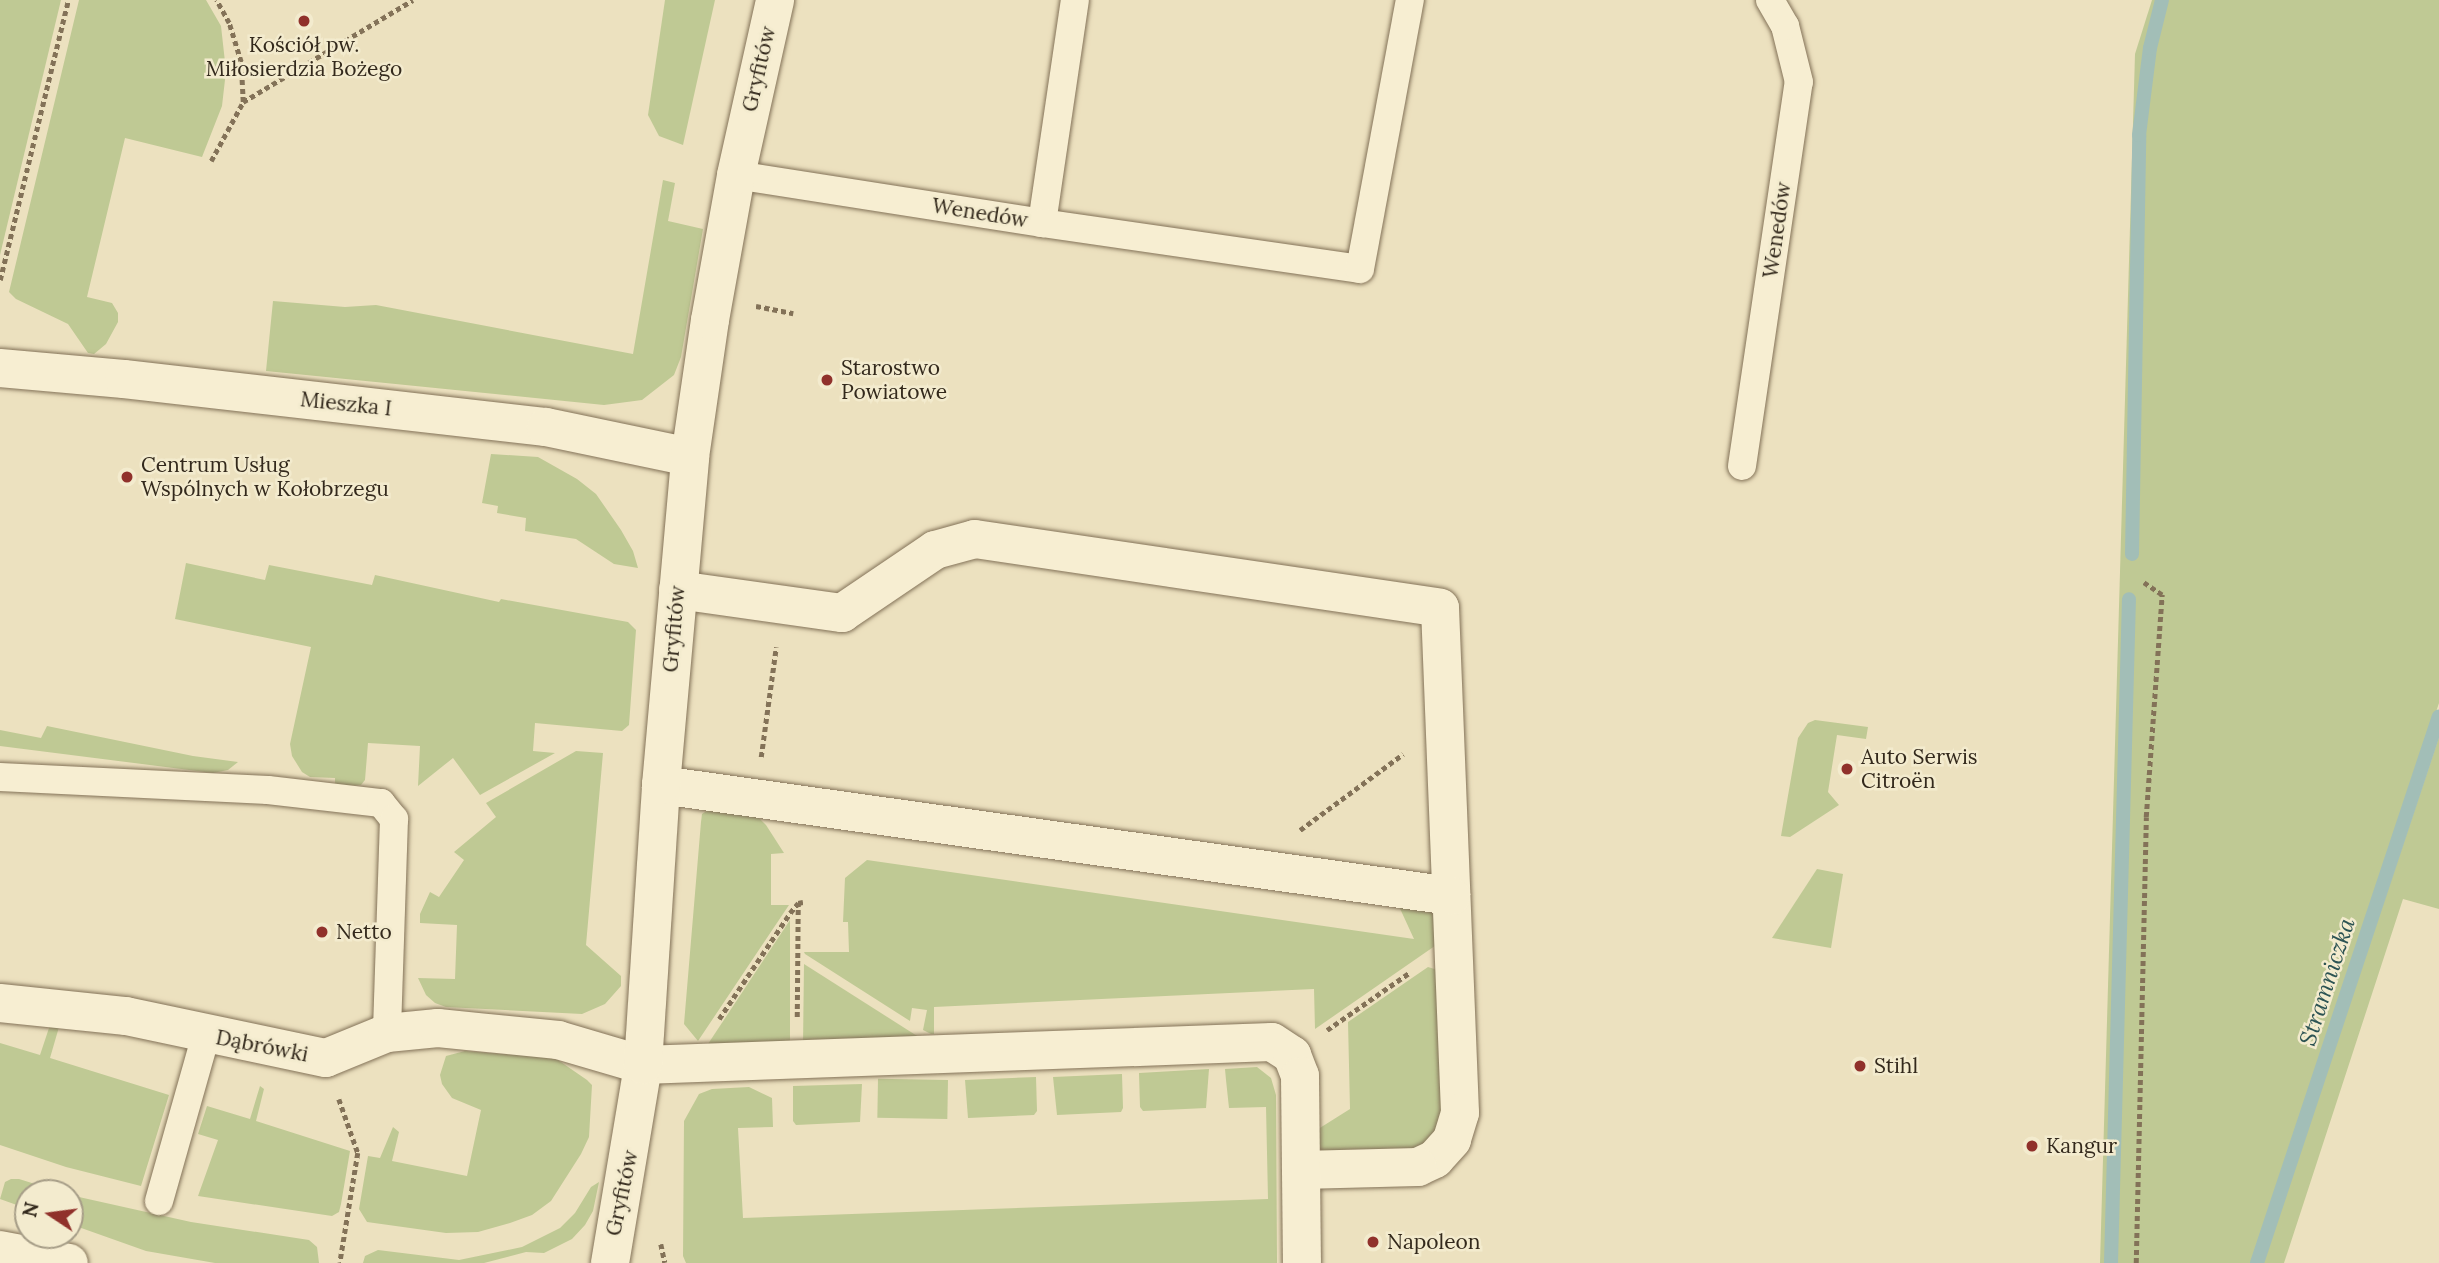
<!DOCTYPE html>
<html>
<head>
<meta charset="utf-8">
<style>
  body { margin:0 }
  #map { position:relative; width:2439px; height:1263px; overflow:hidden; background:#ece1bf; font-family:Lora,serif }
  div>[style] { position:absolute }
  .green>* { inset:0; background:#bfc994; transform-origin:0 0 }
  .stream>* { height:14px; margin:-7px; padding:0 7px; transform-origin:7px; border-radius:7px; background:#a2beb7 }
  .path>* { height:4.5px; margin-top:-2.25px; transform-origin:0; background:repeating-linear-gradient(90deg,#837258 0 5px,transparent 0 8.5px) }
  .roads { filter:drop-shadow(0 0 2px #837258) drop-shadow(0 0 2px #837258) }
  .service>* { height:28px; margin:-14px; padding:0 14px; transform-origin:14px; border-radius:14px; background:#f7eed2 }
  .minor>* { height:38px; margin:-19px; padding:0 19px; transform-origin:19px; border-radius:19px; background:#f7eed2 }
  .secondary>* { height:38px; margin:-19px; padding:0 19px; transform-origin:19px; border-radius:19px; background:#f7eed2 }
  .dots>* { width:19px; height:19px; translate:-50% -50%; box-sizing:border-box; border:4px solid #f3ebce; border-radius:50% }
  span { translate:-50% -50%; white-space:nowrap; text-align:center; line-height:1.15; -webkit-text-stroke:5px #f3ebce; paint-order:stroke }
  .poi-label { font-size:21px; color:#33291c }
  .left { translate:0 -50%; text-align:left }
  .street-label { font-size:21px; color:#33291c }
  .water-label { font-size:23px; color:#2c5353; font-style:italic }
  .north { position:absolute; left:14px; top:1179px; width:70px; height:70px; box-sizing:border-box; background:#f3ebce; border:2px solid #a69d87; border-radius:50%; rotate:283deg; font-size:19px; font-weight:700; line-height:28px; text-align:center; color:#33291c }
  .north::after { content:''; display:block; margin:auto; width:24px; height:32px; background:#90312b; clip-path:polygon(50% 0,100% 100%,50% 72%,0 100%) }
</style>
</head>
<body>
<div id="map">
  <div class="green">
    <div style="clip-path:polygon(0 0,61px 0,0 255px)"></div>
    <div style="clip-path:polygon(79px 0,206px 0,221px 26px,226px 71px,222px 106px,202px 157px,125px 138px,87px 297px,112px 303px,118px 313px,118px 322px,106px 344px,94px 354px,88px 353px,68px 324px,16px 299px,9px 292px)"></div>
    <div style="clip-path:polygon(665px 0,715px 0,683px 145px,659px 136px,648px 115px)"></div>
    <div style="clip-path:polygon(2152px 0,2439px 0,2439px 703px,2251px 1263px,2100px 1263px,2135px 54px)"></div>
    <div style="clip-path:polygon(663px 180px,675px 183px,668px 221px,703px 229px,681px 357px,674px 375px,642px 400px,604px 405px,266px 371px,273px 301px,345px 307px,376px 305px,633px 354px)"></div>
    <div style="clip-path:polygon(491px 454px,538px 457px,577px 479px,596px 494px,621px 530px,633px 551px,638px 568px,614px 564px,576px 539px,525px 531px,526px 518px,497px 513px,498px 506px,482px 503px)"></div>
    <div style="clip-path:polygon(186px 563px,265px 580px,269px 565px,372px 585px,375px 575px,499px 602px,501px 599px,628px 622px,636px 630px,629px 725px,622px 731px,535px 723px,533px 751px,555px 753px,480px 795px,453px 758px,418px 786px,420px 746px,368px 743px,365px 780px,361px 785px,335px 787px,335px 778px,310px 777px,302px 772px,292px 756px,290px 744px,311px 647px,175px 619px)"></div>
    <div style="clip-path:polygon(1815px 720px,1868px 727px,1866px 739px,1837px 735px,1828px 792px,1839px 805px,1790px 837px,1781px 836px,1798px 738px,1808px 723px)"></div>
    <div style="clip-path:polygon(47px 726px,193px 756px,238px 762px,228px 770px,213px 773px,0 746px,0 730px,41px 738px)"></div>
    <div style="clip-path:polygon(2439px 737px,2439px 909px,2403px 899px,2284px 1263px,2263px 1263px)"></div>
    <div style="clip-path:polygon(576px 751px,603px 753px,586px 945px,621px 976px,621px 986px,605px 1004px,582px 1014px,446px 1007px,435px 1003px,426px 995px,418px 978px,455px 979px,457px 925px,420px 923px,420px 914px,430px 892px,439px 897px,464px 860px,454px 852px,496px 817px,486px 803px)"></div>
    <div style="clip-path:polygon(708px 810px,758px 817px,766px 825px,784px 853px,771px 854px,771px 905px,789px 905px,698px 1041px,684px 1024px,701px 822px,702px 814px)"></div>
    <div style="clip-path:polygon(867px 860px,1414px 939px,1397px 902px,1426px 908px,1434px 915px,1442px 941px,1315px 1029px,1314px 989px,934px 1007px,934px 1034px,931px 1034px,923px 1030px,927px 1010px,912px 1008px,910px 1021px,805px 954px,804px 952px,849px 952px,848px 922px,843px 922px,845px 878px)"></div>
    <div style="clip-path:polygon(1817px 869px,1843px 874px,1831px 948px,1772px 938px)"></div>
    <div style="clip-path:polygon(790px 920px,790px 1046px,706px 1047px)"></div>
    <div style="clip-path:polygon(804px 964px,925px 1041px,803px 1046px)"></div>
    <div style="clip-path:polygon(1428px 967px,1444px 972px,1450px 1106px,1427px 1148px,1327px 1154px,1320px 1149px,1315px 1131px,1350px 1109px,1348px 1022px)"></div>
    <div style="clip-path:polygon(51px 1022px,59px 1027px,50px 1058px,169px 1095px,141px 1186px,66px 1167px,0 1145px,0 1043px,40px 1055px)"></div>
    <div style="clip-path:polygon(465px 1051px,545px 1057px,558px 1060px,587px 1080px,592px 1085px,589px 1137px,581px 1154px,551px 1201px,532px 1215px,510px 1223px,478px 1232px,446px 1233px,367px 1222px,359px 1209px,368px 1156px,380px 1158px,393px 1127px,399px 1132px,392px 1161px,467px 1176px,481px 1110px,452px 1098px,442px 1084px,440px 1075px,446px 1056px)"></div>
    <div style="clip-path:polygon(1257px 1067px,1271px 1078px,1276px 1095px,1277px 1263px,686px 1263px,683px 1256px,684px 1121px,699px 1094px,712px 1089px,749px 1087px,772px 1098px,773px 1127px,738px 1128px,743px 1218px,1268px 1199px,1266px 1107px,1229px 1108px,1226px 1080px,1225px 1069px)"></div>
    <div style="clip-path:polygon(1209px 1069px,1206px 1108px,1143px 1111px,1140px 1107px,1139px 1073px)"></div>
    <div style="clip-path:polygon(1122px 1074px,1123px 1108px,1121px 1112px,1057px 1115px,1053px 1077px)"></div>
    <div style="clip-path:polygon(1036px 1077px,1037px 1111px,1034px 1115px,968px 1118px,965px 1080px)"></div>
    <div style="left:948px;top:1080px;width:39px;height:70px;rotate:91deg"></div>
    <div style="clip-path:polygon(862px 1084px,860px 1122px,796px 1125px,793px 1121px,793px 1086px)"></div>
    <div style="clip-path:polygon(260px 1086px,264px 1089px,256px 1121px,350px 1151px,341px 1204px,339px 1212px,332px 1216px,198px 1196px,218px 1140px,198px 1134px,207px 1106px,250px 1119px)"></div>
    <div style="clip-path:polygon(11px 1179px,19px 1179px,64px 1193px,28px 1193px,28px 1209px,0 1199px,5px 1182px)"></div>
    <div style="clip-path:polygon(599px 1182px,593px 1211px,585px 1225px,572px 1239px,544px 1253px,526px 1252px,484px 1263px,363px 1263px,365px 1256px,378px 1250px,459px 1260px,522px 1247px,560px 1228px,575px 1213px,591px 1187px)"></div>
    <div style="clip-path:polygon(70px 1195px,191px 1222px,309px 1240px,317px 1247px,319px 1263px,215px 1263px,146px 1251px,70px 1224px)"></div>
  </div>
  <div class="stream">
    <div style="left:2132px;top:554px;width:419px;rotate:-89deg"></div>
    <div style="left:2139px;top:135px;width:88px;rotate:-82.8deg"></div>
    <div style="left:2150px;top:48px;width:49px;rotate:-76deg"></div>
    <div style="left:2111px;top:1263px;width:664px;rotate:-88.45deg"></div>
    <div style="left:2257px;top:1263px;width:576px;rotate:-71.6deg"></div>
  </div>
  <div class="path">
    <div style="left:243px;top:102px;width:198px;rotate:-31deg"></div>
    <div style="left:211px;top:161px;width:67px;rotate:-61.5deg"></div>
    <div style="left:243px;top:102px;width:40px;rotate:-92.9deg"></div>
    <div style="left:241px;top:62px;width:41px;rotate:-107.1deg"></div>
    <div style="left:229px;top:23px;width:26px;rotate:-119deg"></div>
    <div style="left:0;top:280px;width:288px;rotate:-76.3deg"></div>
    <div style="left:756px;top:306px;width:38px;rotate:11deg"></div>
    <div style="left:761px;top:757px;width:111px;rotate:-82.2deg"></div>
    <div style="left:1300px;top:830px;width:128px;rotate:-36.4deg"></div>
    <div style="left:797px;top:1017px;width:113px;rotate:-89.5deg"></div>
    <div style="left:719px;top:1019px;width:128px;rotate:-56.2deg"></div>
    <div style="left:790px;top:913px;width:13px;rotate:-51deg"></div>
    <div style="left:798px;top:903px;width:5px;rotate:-11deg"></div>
    <div style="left:1327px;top:1030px;width:100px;rotate:-34.8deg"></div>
    <div style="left:339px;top:1099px;width:57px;rotate:70.6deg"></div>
    <div style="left:358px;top:1153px;width:111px;rotate:99.3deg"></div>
    <div style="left:661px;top:1244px;width:19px;rotate:78deg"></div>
    <div style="left:2136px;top:1263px;width:446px;rotate:-88.7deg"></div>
    <div style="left:2146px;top:817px;width:223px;rotate:-85.9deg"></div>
    <div style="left:2162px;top:595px;width:22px;rotate:-146deg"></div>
  </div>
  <div class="roads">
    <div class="service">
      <div style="left:736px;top:175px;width:310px;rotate:8.9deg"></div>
      <div style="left:1042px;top:223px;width:225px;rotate:-81.6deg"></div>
      <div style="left:1042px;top:223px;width:321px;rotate:8.2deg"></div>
      <div style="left:1360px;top:269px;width:274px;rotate:-79.5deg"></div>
      <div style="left:1742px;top:466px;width:388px;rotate:-81.6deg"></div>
      <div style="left:1799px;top:82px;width:58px;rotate:-104deg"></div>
      <div style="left:1785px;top:26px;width:30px;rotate:-120deg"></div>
      <div style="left:0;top:777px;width:268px;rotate:2.8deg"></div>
      <div style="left:268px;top:790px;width:114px;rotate:6.6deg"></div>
      <div style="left:381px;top:803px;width:21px;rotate:51deg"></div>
      <div style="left:394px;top:819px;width:214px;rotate:91.9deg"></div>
      <div style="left:159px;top:1201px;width:173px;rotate:-74.2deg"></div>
    </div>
    <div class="minor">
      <div style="left:0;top:368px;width:124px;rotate:5.1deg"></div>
      <div style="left:124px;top:379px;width:425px;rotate:6.5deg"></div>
      <div style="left:546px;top:427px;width:147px;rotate:11.8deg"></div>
      <div style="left:678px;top:590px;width:166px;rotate:8deg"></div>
      <div style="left:842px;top:613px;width:112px;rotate:-34.1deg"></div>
      <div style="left:935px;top:550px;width:41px;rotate:-15.4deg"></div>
      <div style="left:975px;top:539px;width:470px;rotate:8.4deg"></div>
      <div style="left:1440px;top:608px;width:505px;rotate:87.73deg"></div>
      <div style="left:1460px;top:1113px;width:28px;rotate:107deg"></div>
      <div style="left:1452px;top:1140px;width:25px;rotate:132deg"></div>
      <div style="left:1435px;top:1159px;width:19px;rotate:155deg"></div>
      <div style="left:1418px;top:1167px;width:117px;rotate:178.5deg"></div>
      <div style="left:661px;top:785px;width:798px;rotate:8deg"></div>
      <div style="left:0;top:1003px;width:127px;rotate:5.9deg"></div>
      <div style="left:126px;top:1016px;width:204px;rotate:11.9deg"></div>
      <div style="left:326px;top:1058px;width:66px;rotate:-22.3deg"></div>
      <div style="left:387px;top:1033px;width:51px;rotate:-5.6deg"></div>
      <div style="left:438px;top:1028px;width:121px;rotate:5.7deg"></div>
      <div style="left:558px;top:1040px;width:89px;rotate:16.4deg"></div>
      <div style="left:643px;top:1065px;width:629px;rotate:-2.09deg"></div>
      <div style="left:1272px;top:1042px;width:24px;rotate:33deg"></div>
      <div style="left:1292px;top:1055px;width:22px;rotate:69deg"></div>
      <div style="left:1300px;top:1076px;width:187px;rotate:89.4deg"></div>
      <div style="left:610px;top:1263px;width:201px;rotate:-80.5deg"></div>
      <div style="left:643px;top:1065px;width:281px;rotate:-86.3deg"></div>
      <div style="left:661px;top:785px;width:329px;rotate:-84.9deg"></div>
      <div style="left:690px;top:457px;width:138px;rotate:-81.7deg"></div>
      <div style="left:710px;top:320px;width:147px;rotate:-79.8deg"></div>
      <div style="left:736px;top:175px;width:179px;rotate:-77.4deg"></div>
    </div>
    <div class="secondary">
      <div style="left:0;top:1250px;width:70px;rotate:10.7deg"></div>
    </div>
  </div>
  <div class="dots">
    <div style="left:304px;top:21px;background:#90312b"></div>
    <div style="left:827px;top:380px;background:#90312b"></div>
    <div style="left:127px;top:477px;background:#90312b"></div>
    <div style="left:1847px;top:769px;background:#90312b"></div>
    <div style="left:322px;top:932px;background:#90312b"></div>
    <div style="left:1860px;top:1066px;background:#90312b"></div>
    <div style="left:2032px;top:1146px;background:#90312b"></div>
    <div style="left:1373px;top:1242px;background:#90312b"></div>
  </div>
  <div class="poi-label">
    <span style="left:304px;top:57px">Kościół pw.<br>Miłosierdzia Bożego</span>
    <span class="left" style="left:841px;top:380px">Starostwo<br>Powiatowe</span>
    <span class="left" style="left:141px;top:477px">Centrum Usług<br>Wspólnych w Kołobrzegu</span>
    <span class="left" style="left:1861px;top:769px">Auto Serwis<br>Citroën</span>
    <span class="left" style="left:336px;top:932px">Netto</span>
    <span class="left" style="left:1874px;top:1066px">Stihl</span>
    <span class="left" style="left:2046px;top:1146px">Kangur</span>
    <span class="left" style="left:1387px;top:1242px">Napoleon</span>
  </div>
  <div class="street-label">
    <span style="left:759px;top:69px;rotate:-77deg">Gryfitów</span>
    <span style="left:980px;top:213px;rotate:9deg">Wenedów</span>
    <span style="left:1777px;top:230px;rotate:-82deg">Wenedów</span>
    <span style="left:346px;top:404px;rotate:6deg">Mieszka I</span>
    <span style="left:674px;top:629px;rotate:-85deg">Gryfitów</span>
    <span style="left:262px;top:1046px;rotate:11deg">Dąbrówki</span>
    <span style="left:622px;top:1193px;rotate:-78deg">Gryfitów</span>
  </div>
  <div class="water-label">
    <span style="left:2327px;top:982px;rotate:-72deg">Stramniczka</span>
  </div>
  <div class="north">N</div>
</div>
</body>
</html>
